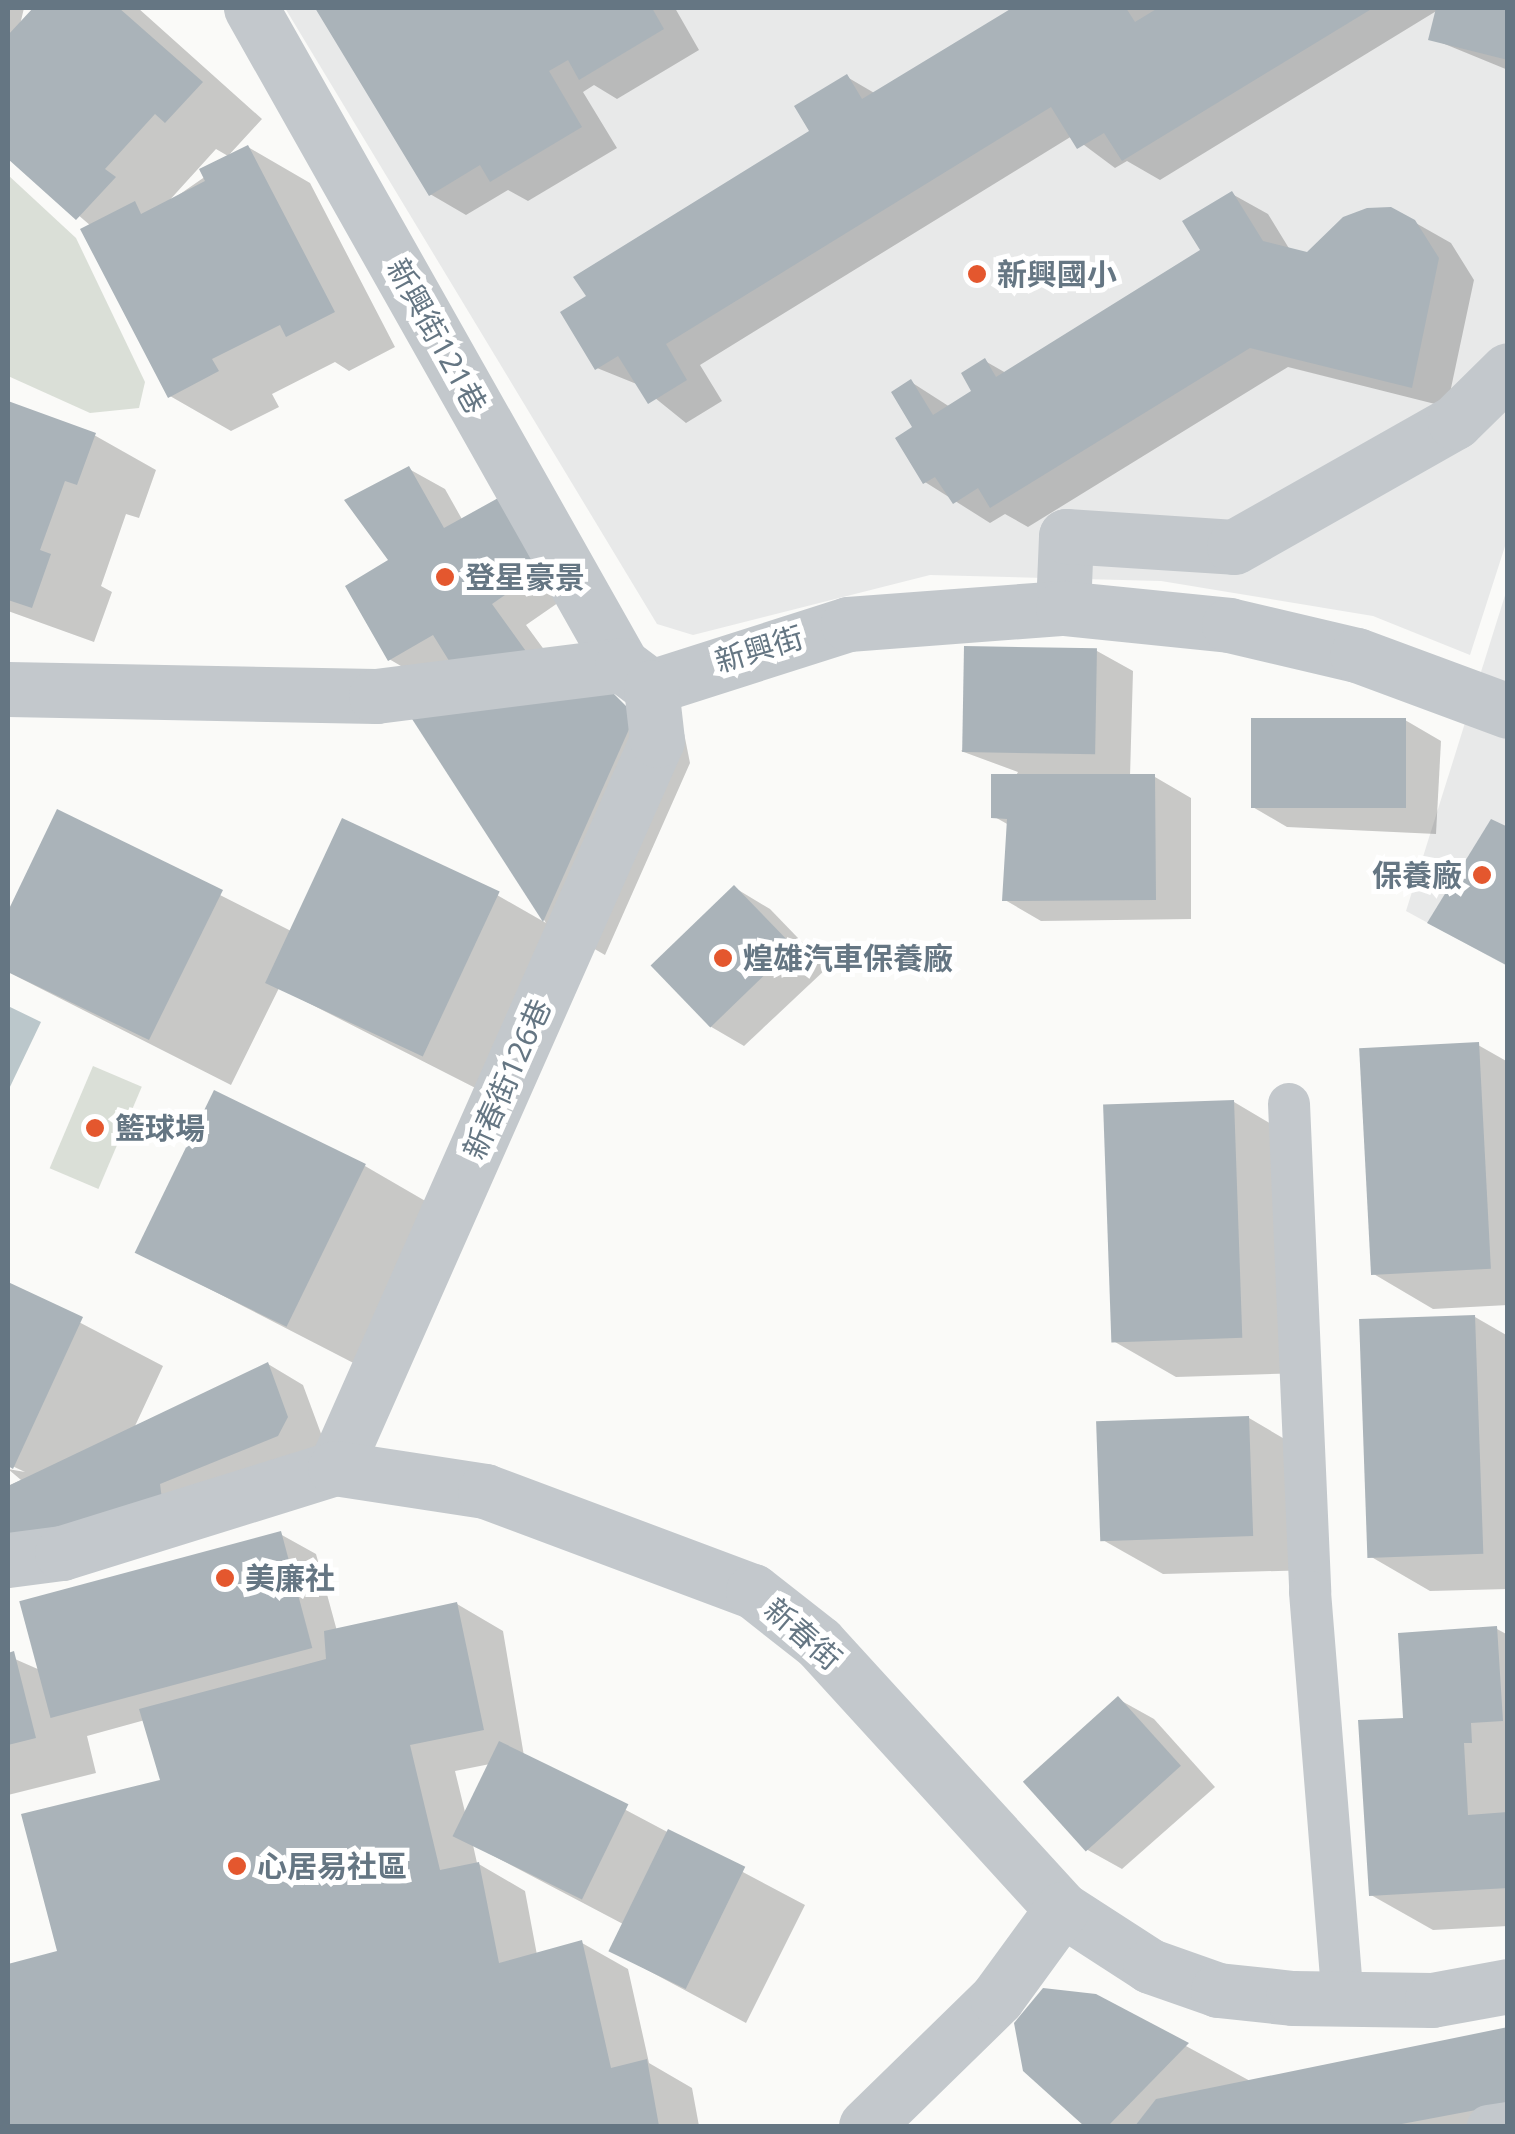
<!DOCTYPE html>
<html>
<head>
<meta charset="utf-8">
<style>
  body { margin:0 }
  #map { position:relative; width:1515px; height:2134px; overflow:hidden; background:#fafaf8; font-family:"Noto Sans","Noto Sans TC",sans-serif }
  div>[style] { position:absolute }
  .built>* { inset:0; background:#e8e9e9 }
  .green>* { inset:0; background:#dadfd7; transform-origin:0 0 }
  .water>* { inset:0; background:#bbc7cb }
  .shadow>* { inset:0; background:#0003 }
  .building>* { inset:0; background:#aab3b9; transform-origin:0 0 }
  .pedestrian>* { height:42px; margin:-21px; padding:0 21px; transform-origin:21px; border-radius:21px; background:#c3c8cc }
  .minor>* { height:55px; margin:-27.5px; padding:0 27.5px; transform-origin:27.5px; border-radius:27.5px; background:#c3c8cc }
  .dots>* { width:28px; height:28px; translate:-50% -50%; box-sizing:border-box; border:5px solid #fff; border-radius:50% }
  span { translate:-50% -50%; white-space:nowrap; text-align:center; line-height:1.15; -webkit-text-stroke:10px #fff; paint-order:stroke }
  .poi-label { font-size:30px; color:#657683; font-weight:700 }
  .left { translate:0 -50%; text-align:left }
  .right { translate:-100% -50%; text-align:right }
  .street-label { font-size:30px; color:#657683 }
  .frame { position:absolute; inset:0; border:10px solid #657683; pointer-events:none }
</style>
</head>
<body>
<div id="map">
  <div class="built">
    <div style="clip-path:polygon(285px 8px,1507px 8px,1507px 540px,1470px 655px,1373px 616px,1161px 581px,930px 575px,693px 635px,657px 624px)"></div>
    <div style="clip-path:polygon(1507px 589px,1507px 966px,1406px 911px)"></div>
  </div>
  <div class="green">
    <div style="clip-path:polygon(8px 175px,76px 238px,145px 382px,139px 408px,90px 413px,8px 376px)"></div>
    <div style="left:93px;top:1066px;width:53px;height:111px;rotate:23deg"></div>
  </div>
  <div class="water">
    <div style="clip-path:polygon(8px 1006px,41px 1022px,8px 1091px)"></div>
  </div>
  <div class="shadow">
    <div style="clip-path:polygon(8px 8px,24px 8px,20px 25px,36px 8px,138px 8px,262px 119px,228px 156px,216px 149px,167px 203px,248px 147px,310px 183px,395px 347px,349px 371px,335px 362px,272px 394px,279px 407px,231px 431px,170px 396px,91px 226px,8px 155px)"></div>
    <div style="clip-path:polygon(318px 8px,675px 8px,699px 50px,617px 99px,594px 85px,583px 92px,617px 148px,528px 201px,508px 190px,466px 215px,430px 194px)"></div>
    <div style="clip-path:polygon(1017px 8px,1508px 8px,1508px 70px,1430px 38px,1438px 10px,1160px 180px,1127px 161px,1115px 168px,1072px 136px,700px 365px,722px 401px,686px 423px,639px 385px,597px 368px,813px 131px,847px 77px,876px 94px)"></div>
    <div style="clip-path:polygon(1232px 194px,1268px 214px,1290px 250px,1308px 254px,1391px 209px,1451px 243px,1474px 280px,1447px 407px,1288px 367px,1028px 527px,1005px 514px,990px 523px,925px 482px,911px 382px,950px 407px,975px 392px,985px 361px,1006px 373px,1204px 251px)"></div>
    <div style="clip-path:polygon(8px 404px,94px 435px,156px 470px,139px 518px,126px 514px,101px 586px,112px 592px,94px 642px,8px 611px)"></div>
    <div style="clip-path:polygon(409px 469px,445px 489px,463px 521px,578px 589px,526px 625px,567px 681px,425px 680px,389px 659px,392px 561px)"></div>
    <div style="clip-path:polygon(1097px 651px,1133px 671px,1130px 777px,1155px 777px,1191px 798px,1191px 919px,1041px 921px,1005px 900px,1009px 825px,993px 816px,1018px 772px,961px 751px)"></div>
    <div style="clip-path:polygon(599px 694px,685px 738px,690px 763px,605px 955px,579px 940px,501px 1101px,279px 988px,231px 1085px,8px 972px,8px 917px,58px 813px,291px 931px,497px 895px,546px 923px,407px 707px)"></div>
    <div style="clip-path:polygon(1405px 720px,1441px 741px,1436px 834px,1287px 827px,1251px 806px)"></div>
    <div style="clip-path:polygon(735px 888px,770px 909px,827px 968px,744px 1046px,708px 1025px)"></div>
    <div style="clip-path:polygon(1478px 1045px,1508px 1062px,1508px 1305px,1433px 1309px,1372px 1273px)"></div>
    <div style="clip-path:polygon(1234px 1102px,1295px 1138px,1304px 1373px,1176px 1377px,1115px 1342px)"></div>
    <div style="clip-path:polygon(365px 1166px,446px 1213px,369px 1371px,138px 1252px)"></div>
    <div style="clip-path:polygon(8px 1285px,163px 1366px,135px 1426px,268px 1364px,303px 1385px,323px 1439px,314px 1456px,8px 1565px,8px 1486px,21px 1480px,8px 1469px,25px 1472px,8px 1464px)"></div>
    <div style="clip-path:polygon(1475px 1317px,1508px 1336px,1508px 1589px,1430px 1591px,1368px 1555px)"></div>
    <div style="clip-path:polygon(1249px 1418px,1310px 1454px,1313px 1570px,1163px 1574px,1101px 1539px)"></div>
    <div style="clip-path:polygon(evenodd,280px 1534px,316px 1554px,337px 1631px,457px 1604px,503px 1631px,524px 1756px,805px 1905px,746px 2023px,610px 1950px,623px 1924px,473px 1845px,477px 1863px,525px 1891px,537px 1955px,582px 1943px,628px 1969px,649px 2063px,692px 2088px,699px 2126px,8px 2126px,8px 1967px,60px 1953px,163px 1782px,145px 1720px,87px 1736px,96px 1773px,8px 1795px,8px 1656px,40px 1670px,280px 1534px,490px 1764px,465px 1812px,455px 1771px,490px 1764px)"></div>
    <div style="clip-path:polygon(1497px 1629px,1508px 1635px,1508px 1926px,1433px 1930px,1371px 1895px,1406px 1720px)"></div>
    <div style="clip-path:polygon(1118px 1699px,1154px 1719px,1215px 1787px,1122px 1869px,1086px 1849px)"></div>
    <div style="clip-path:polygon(1096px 1997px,1252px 2082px,1508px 2030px,1481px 2126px,1088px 2126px,1025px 2070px)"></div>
  </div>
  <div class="building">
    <div style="clip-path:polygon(33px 8px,119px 8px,203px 82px,165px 123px,155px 114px,105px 169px,116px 177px,76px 220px,8px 159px,8px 35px)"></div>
    <div style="clip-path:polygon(315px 8px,652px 8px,664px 29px,579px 80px,568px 60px,549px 71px,582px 127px,490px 182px,480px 165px,429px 196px)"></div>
    <div style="clip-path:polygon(1012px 8px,1126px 8px,1135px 22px,1158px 8px,1373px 8px,1122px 161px,1104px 133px,1077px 149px,1051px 107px,666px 344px,687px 380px,648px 404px,618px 356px,595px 370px,560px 312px,586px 296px,573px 277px,809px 131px,794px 106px,847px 74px,862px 99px)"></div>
    <div style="clip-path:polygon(1436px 8px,1508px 8px,1508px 60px,1428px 40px)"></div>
    <div style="clip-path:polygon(248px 145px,335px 312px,286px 337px,280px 325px,212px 359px,219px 371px,168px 398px,80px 229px,135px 201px,141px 214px,205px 181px,199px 169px)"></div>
    <div style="clip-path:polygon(1232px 191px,1263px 241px,1307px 252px,1343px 217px,1367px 208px,1391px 207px,1415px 220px,1439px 258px,1412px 388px,1250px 348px,990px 508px,978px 488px,953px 504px,935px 477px,923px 484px,895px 438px,912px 427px,891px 392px,911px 379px,933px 415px,971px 391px,961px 373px,985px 358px,996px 377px,1200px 250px,1182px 221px)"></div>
    <div style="clip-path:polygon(8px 401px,96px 433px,77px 485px,65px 481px,40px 550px,51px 554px,32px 608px,8px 600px)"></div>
    <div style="clip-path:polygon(409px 466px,444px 528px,500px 497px,544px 568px,492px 604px,533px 661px,456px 672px,433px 635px,388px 661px,345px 586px,388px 560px,344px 500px)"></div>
    <div style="left:964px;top:646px;width:133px;height:106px;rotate:1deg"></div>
    <div style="clip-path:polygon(612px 692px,630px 710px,630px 727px,543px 922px,403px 705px)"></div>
    <div style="left:1251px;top:718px;width:155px;height:90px"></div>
    <div style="clip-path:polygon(991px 774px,1155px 774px,1156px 900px,1002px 901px,1007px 819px,991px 818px)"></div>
    <div style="clip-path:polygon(57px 809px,223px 890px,149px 1040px,8px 972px,8px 911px)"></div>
    <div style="left:342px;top:818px;width:174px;height:182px;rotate:25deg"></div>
    <div style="clip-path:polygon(1491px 819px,1508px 827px,1508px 966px,1427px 923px)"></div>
    <div style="left:734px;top:885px;width:86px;height:116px;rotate:46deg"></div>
    <div style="left:1479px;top:1042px;width:227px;height:120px;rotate:87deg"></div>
    <div style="left:214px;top:1090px;width:169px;height:181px;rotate:26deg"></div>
    <div style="left:1234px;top:1100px;width:238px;height:131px;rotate:88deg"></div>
    <div style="clip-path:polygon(8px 1282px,83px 1317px,13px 1469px,8px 1466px)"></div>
    <div style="left:1475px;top:1315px;width:239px;height:116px;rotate:88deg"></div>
    <div style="clip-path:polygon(268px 1362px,288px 1417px,278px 1436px,160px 1484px,162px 1499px,8px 1541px,8px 1486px)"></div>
    <div style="left:1249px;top:1416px;width:120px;height:153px;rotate:88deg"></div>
    <div style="left:281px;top:1531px;width:121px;height:271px;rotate:75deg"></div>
    <div style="clip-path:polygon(457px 1602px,484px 1730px,410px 1745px,440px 1870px,479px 1862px,499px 1963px,582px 1940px,611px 2068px,647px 2059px,659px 2126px,8px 2126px,8px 1964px,57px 1951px,21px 1814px,160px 1780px,139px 1709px,326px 1659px,324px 1631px)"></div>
    <div style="clip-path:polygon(1497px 1626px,1503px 1721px,1471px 1723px,1472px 1743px,1464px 1743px,1468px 1815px,1508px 1812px,1508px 1888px,1369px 1896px,1358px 1720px,1403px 1718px,1398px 1633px)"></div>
    <div style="clip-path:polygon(14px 1651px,36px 1738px,8px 1745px,8px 1653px)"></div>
    <div style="left:1118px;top:1696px;width:94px;height:128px;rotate:48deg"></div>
    <div style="left:499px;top:1741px;width:144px;height:106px;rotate:26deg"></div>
    <div style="left:668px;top:1829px;width:86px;height:136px;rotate:26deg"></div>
    <div style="clip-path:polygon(1043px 1988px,1096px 1994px,1189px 2043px,1108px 2126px,1084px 2126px,1023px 2071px,1014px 2023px)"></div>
    <div style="clip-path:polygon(1508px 2027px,1508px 2104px,1391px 2126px,1135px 2126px,1156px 2099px)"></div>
  </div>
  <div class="pedestrian">
    <div style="left:1289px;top:1104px;width:488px;rotate:87.5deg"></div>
    <div style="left:1310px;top:1592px;width:408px;rotate:85.4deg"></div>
    <div style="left:1488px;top:2126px;width:20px;rotate:-9deg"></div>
  </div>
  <div class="minor">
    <div style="left:251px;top:8px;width:755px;rotate:60.55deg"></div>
    <div style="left:1063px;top:608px;width:72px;rotate:-87.6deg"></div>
    <div style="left:1066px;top:536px;width:168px;rotate:3.7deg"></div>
    <div style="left:1234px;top:547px;width:254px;rotate:-29.5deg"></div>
    <div style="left:1455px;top:422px;width:74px;rotate:-44.5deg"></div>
    <div style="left:651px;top:687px;width:207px;rotate:-17.7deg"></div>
    <div style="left:848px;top:624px;width:216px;rotate:-4.3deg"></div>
    <div style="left:1063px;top:608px;width:167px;rotate:5.8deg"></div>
    <div style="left:1229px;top:625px;width:131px;rotate:13.2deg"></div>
    <div style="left:1357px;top:655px;width:161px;rotate:20.3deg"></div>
    <div style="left:8px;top:689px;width:368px;rotate:1.1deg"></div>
    <div style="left:376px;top:696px;width:248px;rotate:-7.2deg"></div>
    <div style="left:622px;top:665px;width:30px;rotate:37deg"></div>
    <div style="left:335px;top:1468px;width:796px;rotate:-66.14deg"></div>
    <div style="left:657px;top:740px;width:53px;rotate:-96.5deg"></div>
    <div style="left:8px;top:1560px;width:54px;rotate:-7.4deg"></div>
    <div style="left:62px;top:1553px;width:286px;rotate:-17.3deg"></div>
    <div style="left:335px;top:1468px;width:152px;rotate:8.7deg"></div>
    <div style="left:485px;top:1491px;width:286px;rotate:20.5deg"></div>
    <div style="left:753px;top:1591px;width:84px;rotate:38.2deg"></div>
    <div style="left:819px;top:1643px;width:360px;rotate:47.6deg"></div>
    <div style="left:1062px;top:1909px;width:105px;rotate:32.9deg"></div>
    <div style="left:1150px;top:1966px;width:72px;rotate:19.4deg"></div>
    <div style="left:1218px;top:1990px;width:75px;rotate:6.1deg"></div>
    <div style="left:1293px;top:1998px;width:139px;rotate:0.8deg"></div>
    <div style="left:1432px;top:2000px;width:77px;rotate:-10.4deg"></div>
    <div style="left:866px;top:2126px;width:183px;rotate:-44.3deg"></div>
    <div style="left:997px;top:1998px;width:110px;rotate:-53.9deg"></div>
  </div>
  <div class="dots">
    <div style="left:977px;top:274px;background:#e4572e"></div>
    <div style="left:445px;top:577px;background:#e4572e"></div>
    <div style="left:1482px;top:875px;background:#e4572e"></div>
    <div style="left:723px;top:958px;background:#e4572e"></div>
    <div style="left:95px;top:1128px;background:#e4572e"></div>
    <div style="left:225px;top:1578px;background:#e4572e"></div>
    <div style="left:237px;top:1866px;background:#e4572e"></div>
  </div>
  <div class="poi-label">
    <span class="left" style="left:997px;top:274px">新興國小</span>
    <span class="left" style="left:465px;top:577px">登星豪景</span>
    <span class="right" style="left:1462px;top:875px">保養廠</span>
    <span class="left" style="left:743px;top:958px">煌雄汽車保養廠</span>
    <span class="left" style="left:115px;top:1128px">籃球場</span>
    <span class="left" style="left:245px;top:1578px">美廉社</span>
    <span class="left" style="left:257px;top:1866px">心居易社區</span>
  </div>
  <div class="street-label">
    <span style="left:437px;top:336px;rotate:61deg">新興街121巷</span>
    <span style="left:759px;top:649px;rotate:-17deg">新興街</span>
    <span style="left:507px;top:1079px;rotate:-66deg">新春街126巷</span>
    <span style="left:803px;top:1634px;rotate:41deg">新春街</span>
  </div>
  <div class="frame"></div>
</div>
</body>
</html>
